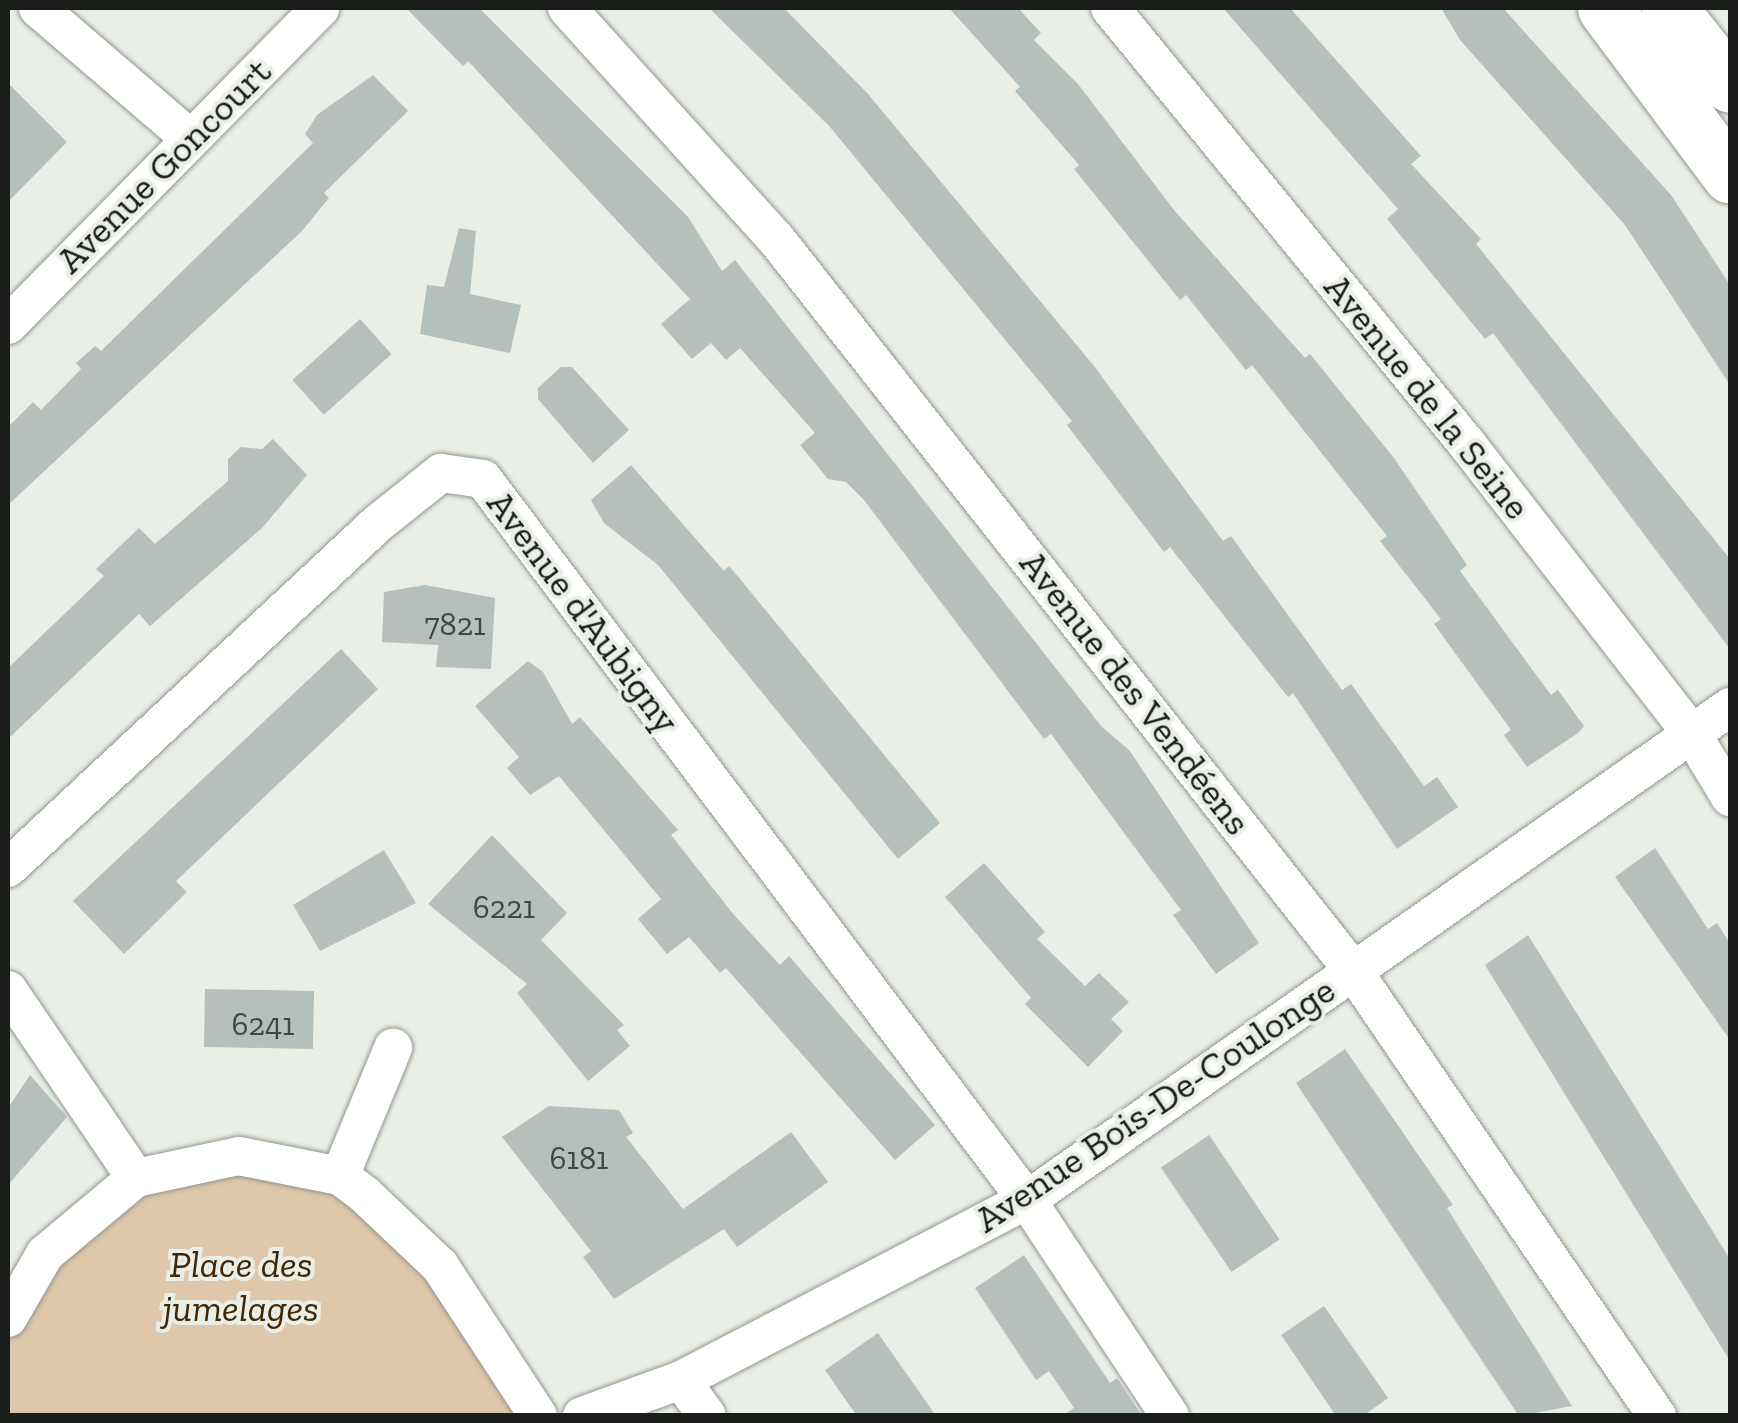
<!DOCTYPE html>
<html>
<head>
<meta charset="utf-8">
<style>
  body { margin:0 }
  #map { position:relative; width:1738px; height:1423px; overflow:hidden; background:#e9efe6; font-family:"Zilla Slab",serif }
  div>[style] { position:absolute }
  .green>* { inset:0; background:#dec7aa }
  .building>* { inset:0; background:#b5bfbb; transform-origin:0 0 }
  .roads { filter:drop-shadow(0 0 2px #91968f) drop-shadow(0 0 2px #91968f) }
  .street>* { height:38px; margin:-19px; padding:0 19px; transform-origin:19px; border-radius:19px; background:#fff }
  .secondary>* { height:55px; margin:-27.5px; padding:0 27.5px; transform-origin:27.5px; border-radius:27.5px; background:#fff }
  span { translate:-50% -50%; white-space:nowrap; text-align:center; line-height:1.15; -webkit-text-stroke:8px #e9efe6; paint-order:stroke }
  .number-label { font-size:32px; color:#414642 }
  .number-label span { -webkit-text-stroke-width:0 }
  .street-label { font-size:38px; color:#1a1d1a }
  .park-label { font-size:38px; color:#3f2904; font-style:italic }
  .frame { position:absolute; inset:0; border:10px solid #1a1d1a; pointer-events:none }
</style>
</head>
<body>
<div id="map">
  <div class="green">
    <div style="clip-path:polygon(239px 1156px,365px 1195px,538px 1416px,8px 1416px,8px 1318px,107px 1199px)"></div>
  </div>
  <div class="building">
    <div style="clip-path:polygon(406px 8px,479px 8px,688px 217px,722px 271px,735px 260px,1102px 727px,1129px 750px,1259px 943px,1216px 974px,1173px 915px,1181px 910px,1051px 734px,1044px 739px,864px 500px,846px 482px,828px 479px,800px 445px,815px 433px,740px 348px,726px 360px,711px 343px,692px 359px,661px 324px,690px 299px,468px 61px,463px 66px)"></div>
    <div style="clip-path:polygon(709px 8px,784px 8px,868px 94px,1094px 366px,1223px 541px,1231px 536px,1342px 690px,1351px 684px,1424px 786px,1437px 777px,1458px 807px,1397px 849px,1293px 693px,1288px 697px,1170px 547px,1164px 552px,1067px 425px,1072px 421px,830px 127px)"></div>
    <div style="clip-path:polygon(949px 8px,1018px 8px,1041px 33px,1034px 40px,1078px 84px,1174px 210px,1305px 358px,1310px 354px,1394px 458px,1467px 565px,1460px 571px,1551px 695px,1558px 690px,1584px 726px,1578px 733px,1527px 767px,1504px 735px,1511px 730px,1434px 624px,1441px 619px,1380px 541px,1387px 536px,1252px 365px,1246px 370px,1186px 295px,1180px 300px,1074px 169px,1079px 165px,1015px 91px,1020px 87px)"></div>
    <div style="clip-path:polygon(1223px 8px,1290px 8px,1421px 156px,1411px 164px,1481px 239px,1476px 244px,1730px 559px,1730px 649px,1493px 333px,1485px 339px,1387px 219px,1398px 209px)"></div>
    <div style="clip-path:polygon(1441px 8px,1503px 8px,1671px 195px,1730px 285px,1730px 385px,1625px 225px,1460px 40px)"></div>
    <div style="clip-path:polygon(373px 75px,408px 111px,324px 193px,329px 198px,302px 231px,8px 505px,8px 427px,33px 402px,41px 410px,81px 369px,76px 363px,95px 346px,101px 351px,313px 143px,305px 134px,317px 115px)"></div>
    <div style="clip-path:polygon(8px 83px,67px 142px,8px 202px)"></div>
    <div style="clip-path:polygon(459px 228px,476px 231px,470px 294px,521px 305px,510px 353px,420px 334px,427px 285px,444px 287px)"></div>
    <div style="left:360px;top:319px;width:47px;height:91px;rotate:48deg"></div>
    <div style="clip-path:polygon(561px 367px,572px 367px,629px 430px,593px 463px,538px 399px,538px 388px)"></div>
    <div style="clip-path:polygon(273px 439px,307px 475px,262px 528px,150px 626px,139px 614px,8px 739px,8px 668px,104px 576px,96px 569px,139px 528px,155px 544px,228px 481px,228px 459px,241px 447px,262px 449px)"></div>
    <div style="clip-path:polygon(631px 465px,724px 571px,729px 566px,740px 579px,940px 823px,898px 859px,658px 565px,604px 523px,591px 500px)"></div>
    <div style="clip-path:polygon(425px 585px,495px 598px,491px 669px,436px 667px,438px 645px,382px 642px,384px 592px)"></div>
    <div style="clip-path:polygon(341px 649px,378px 689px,176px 881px,187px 892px,124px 954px,73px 901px)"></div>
    <div style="clip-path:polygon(528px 661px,543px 672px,572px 724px,580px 717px,678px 830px,671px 835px,734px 915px,780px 965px,789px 956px,935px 1125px,895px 1160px,726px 968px,720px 973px,689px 937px,667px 954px,638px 919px,661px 899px,559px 776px,530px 795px,507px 768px,519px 757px,475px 706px)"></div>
    <div style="clip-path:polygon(492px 835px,567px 913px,541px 940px,624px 1025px,617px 1030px,630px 1046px,588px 1081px,517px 993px,527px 984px,428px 904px)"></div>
    <div style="clip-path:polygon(1655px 848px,1708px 929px,1717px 923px,1730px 944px,1730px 1040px,1615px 877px)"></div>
    <div style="clip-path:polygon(384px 850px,416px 903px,320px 951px,293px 905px)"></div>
    <div style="clip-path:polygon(984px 863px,1045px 932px,1037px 939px,1085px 986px,1099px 973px,1129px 1002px,1111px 1019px,1123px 1031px,1088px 1067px,1025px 1004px,1031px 998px,945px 897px)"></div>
    <div style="clip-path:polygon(1528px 935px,1730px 1259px,1730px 1361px,1485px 965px)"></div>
    <div style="left:205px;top:989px;width:109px;height:58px;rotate:1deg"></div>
    <div style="clip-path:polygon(1345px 1049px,1453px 1205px,1447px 1208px,1572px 1406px,1519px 1416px,1296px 1083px)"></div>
    <div style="clip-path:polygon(30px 1075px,67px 1117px,8px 1185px,8px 1108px)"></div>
    <div style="clip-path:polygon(549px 1106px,619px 1110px,633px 1133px,626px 1137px,683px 1209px,791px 1132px,828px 1182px,737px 1247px,724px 1229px,614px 1299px,583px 1257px,591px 1251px,502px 1137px)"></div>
    <div style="left:1209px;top:1135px;width:126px;height:58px;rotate:56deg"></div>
    <div style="clip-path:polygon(1024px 1255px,1110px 1383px,1117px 1378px,1142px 1416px,1062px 1416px,1074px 1408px,1049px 1371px,1036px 1380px,975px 1288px)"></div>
    <div style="clip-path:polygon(1324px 1306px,1388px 1398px,1363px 1416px,1336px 1416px,1281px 1335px)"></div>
    <div style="clip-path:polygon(878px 1333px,936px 1416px,857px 1416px,825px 1370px)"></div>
  </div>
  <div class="roads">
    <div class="street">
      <div style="left:38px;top:8px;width:201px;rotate:40.6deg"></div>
      <div style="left:567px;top:8px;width:312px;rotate:47.9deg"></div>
      <div style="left:776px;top:239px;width:933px;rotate:51.74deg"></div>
      <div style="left:1354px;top:972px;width:538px;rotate:55.69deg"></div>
      <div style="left:1110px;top:8px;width:564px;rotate:50.69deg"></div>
      <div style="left:1467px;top:444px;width:367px;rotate:52.2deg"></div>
      <div style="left:1692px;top:734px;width:74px;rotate:58.9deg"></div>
      <div style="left:8px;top:325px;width:445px;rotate:-45.4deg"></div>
      <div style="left:8px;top:868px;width:504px;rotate:-42.99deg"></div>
      <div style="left:377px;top:524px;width:82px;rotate:-38.6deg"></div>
      <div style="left:441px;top:473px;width:42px;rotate:8.1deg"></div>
      <div style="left:483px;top:479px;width:903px;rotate:52.97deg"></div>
      <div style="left:1027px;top:1200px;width:259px;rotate:56.5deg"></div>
      <div style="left:8px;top:990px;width:227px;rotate:55.8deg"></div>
      <div style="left:340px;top:1176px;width:139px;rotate:-67.5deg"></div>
      <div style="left:8px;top:1318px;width:74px;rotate:-60deg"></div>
      <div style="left:45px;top:1254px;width:119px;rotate:-39.9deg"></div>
      <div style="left:136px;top:1178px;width:105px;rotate:-12.1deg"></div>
      <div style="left:239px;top:1156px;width:103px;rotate:11.2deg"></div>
      <div style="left:340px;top:1176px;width:31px;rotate:37deg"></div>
      <div style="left:365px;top:1195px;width:103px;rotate:43.4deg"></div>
      <div style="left:440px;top:1266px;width:179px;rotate:56.8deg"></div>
      <div style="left:681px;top:1380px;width:44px;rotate:54.2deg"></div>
      <div style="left:582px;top:1416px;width:105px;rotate:-20deg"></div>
      <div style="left:681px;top:1380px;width:390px;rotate:-27.5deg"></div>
      <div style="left:1027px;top:1200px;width:859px;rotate:-35.04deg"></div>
    </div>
    <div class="secondary">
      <div style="left:1605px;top:8px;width:209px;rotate:53.3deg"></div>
      <div style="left:1669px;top:8px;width:98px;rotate:51.6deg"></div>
    </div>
  </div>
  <div class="number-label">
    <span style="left:455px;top:624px">7821</span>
    <span style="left:504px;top:907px">6221</span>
    <span style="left:263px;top:1024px">6241</span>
    <span style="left:579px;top:1158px">6181</span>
  </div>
  <div class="street-label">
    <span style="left:164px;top:166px;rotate:-45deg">Avenue Goncourt</span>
    <span style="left:1427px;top:397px;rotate:51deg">Avenue de la Seine</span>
    <span style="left:583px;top:612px;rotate:53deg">Avenue d'Aubigny</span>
    <span style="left:1135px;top:693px;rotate:52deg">Avenue des Vendéens</span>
    <span style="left:1155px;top:1105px;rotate:-34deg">Avenue Bois-De-Coulonge</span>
  </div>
  <div class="park-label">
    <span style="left:241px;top:1287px">Place des<br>jumelages</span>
  </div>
  <div class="frame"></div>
</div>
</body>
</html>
